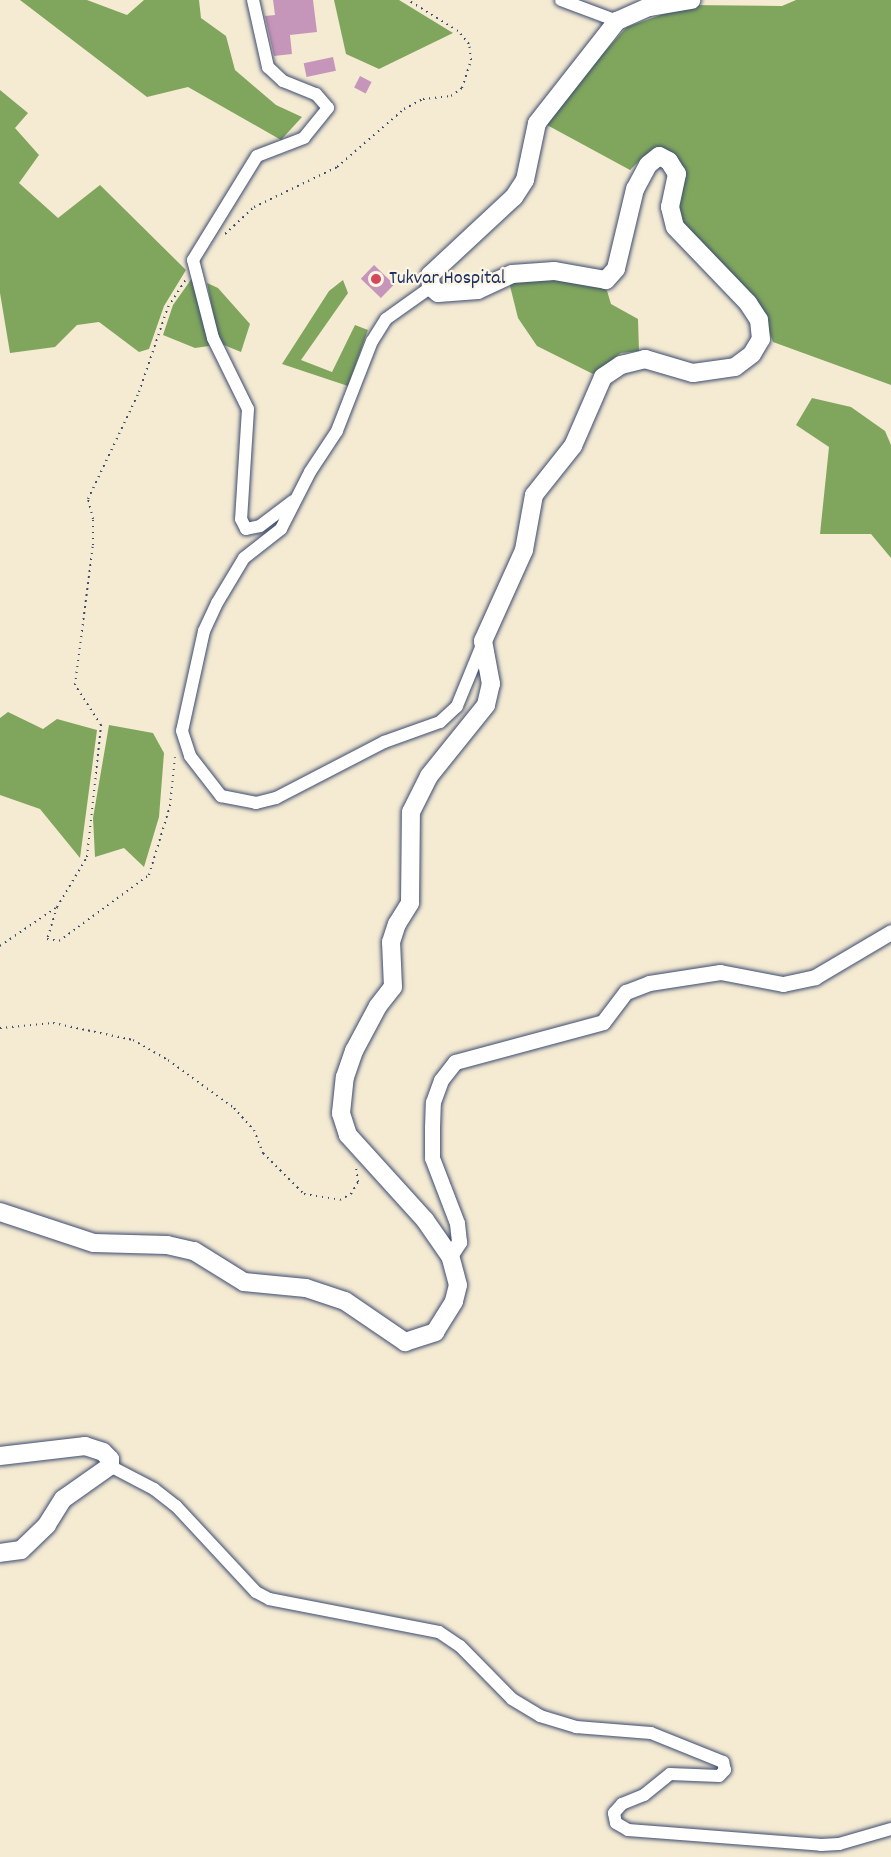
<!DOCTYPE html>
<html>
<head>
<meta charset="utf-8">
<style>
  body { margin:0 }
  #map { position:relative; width:891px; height:1857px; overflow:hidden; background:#f5ebd3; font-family:Dekko,sans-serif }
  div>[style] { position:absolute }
  .forest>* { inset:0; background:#80a65d }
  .building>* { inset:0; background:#c696ba; transform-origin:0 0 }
  .path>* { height:2px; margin-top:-1px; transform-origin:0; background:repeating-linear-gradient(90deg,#3c4b70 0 1.5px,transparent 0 6px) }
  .roads { filter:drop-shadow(0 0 2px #3c4b70) drop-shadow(0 0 2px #3c4b70) }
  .minor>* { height:12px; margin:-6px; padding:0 6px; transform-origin:6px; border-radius:6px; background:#fff }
  .tertiary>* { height:15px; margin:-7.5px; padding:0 7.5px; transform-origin:7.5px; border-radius:7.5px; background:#fff }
  .secondary>* { height:18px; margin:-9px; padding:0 9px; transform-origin:9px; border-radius:9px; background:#fff }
  .dots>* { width:16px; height:16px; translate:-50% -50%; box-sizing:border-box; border:3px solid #fcf5e5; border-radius:50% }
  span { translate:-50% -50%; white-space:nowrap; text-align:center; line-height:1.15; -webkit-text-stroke:4.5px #fcf5e5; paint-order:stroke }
  .poi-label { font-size:20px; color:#1b2f5e }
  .left { translate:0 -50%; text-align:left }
</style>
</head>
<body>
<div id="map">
  <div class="forest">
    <div style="clip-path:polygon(20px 0,87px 0,127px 15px,144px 0,199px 0,201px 18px,226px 36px,235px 70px,276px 105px,302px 117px,281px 140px,188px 87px,147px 97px)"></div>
    <div style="clip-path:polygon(334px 0,399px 0,453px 33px,379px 69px,346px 54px)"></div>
    <div style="clip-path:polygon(796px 0,891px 0,891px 385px,773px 342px,764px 319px,678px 218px,665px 156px,644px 156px,630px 170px,547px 125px,568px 92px,627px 27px,689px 5px,782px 6px)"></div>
    <div style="clip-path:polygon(0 90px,28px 113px,15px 128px,39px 155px,19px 183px,58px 218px,100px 185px,186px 270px,164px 306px,149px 349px,139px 352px,99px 322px,77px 325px,55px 347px,10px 353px,0 293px)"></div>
    <div style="clip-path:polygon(195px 274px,209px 346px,195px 348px,163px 335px,173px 305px)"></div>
    <div style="clip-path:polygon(549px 276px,605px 284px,611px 304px,638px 319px,639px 351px,621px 353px,593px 374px,537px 346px,518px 318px,509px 282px)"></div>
    <div style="clip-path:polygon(343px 280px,348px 293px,301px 360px,332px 372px,355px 325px,368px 330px,348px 386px,282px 364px,329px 291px)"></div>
    <div style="clip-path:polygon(207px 283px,218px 288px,250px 324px,241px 352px,219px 343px)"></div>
    <div style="clip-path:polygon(812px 398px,851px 407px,885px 431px,891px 445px,891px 558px,871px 534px,820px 534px,829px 447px,796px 425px)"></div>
    <div style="clip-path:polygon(8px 712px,43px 729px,57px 719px,97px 730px,80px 858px,40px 809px,0 795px,0 718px)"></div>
    <div style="clip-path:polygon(109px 725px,153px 733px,164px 753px,159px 817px,144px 867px,124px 848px,95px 857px,93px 818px)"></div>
  </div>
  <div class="building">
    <div style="clip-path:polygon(273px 0,313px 0,317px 32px,290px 35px,292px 54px,274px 56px,265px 16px,275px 15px)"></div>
    <div style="left:333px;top:57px;width:14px;height:30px;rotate:78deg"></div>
    <div style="left:360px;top:76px;width:13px;height:13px;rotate:27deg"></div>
    <div style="left:374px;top:265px;width:28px;height:19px;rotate:44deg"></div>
  </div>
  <div class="path">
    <div style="left:225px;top:234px;width:40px;rotate:-43deg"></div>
    <div style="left:254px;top:207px;width:92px;rotate:-25.7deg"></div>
    <div style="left:337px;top:167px;width:89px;rotate:-40.9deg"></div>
    <div style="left:404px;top:109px;width:21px;rotate:-28deg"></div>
    <div style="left:423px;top:99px;width:28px;rotate:-6deg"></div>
    <div style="left:451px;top:96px;width:14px;rotate:-36deg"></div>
    <div style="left:462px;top:88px;width:29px;rotate:-72deg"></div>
    <div style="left:471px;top:60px;width:16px;rotate:-97deg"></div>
    <div style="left:469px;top:44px;width:17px;rotate:-130deg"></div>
    <div style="left:458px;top:31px;width:59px;rotate:-148.2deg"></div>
    <div style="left:57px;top:907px;width:58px;rotate:-59deg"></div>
    <div style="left:87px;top:857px;width:133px;rotate:-83.9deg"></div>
    <div style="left:101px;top:725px;width:48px;rotate:-123deg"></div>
    <div style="left:75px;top:685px;width:141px;rotate:-82.7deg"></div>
    <div style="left:93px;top:545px;width:26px;rotate:-90deg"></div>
    <div style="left:93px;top:519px;width:21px;rotate:-104deg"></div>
    <div style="left:88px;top:499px;width:119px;rotate:-64.5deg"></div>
    <div style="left:139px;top:392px;width:90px;rotate:-71.2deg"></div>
    <div style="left:168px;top:307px;width:33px;rotate:-57deg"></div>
    <div style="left:0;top:946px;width:69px;rotate:-34.4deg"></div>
    <div style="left:57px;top:907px;width:34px;rotate:107deg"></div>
    <div style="left:47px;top:939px;width:12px;rotate:9deg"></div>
    <div style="left:59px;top:941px;width:112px;rotate:-36.3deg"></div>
    <div style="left:149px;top:875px;width:72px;rotate:-73.1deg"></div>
    <div style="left:170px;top:806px;width:49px;rotate:-84.2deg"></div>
    <div style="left:0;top:1028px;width:53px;rotate:-5.4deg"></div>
    <div style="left:53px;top:1023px;width:82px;rotate:12deg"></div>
    <div style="left:133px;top:1040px;width:40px;rotate:29.7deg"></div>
    <div style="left:168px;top:1060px;width:82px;rotate:36deg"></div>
    <div style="left:234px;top:1108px;width:30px;rotate:48deg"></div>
    <div style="left:254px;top:1130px;width:25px;rotate:69deg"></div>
    <div style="left:263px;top:1153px;width:58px;rotate:45deg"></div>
    <div style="left:304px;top:1194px;width:36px;rotate:9deg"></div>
    <div style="left:340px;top:1200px;width:13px;rotate:-29deg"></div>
    <div style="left:351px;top:1194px;width:14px;rotate:-60deg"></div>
    <div style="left:358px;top:1182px;width:14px;rotate:-98deg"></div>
  </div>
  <div class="roads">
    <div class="minor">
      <div style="left:253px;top:0;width:69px;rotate:77.4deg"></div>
      <div style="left:268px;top:67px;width:21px;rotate:43deg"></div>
      <div style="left:283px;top:81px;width:35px;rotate:22deg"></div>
      <div style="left:316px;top:94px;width:18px;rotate:49deg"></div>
      <div style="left:328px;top:108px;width:38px;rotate:129deg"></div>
      <div style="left:304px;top:138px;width:50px;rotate:159deg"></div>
      <div style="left:257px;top:156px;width:122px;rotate:121.6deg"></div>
      <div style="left:193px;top:260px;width:81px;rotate:75.6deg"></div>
      <div style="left:213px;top:338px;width:79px;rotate:63.8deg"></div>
      <div style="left:248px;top:409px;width:110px;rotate:93.6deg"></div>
      <div style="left:241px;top:519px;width:11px;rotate:63deg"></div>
      <div style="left:246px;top:529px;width:14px;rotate:-12deg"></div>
      <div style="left:260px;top:526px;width:41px;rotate:-37.1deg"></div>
      <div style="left:561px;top:0;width:60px;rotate:20.6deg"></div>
      <div style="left:431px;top:287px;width:55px;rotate:144.6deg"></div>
      <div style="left:386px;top:319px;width:26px;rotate:122deg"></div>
      <div style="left:372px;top:341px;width:97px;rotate:111.3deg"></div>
      <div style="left:337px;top:431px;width:49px;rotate:123.4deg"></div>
      <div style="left:310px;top:472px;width:64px;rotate:117deg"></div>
      <div style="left:281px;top:529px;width:47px;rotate:141.9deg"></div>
      <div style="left:244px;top:558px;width:52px;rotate:121deg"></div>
      <div style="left:217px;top:603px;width:31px;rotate:115deg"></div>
      <div style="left:204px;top:631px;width:102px;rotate:102.4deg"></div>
      <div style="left:182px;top:731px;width:26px;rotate:72deg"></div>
      <div style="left:190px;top:756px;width:51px;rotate:52.2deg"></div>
      <div style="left:221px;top:796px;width:36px;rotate:11deg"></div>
      <div style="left:256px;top:803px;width:21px;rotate:-14deg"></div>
      <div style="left:276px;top:798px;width:122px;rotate:-27.4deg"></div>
      <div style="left:384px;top:742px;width:59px;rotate:-19.7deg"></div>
      <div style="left:440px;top:722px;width:23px;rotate:-43deg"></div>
      <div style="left:457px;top:706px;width:66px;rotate:-67.7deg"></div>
      <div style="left:110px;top:1466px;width:50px;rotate:27.6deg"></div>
      <div style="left:154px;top:1489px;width:28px;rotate:38deg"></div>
      <div style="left:176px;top:1506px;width:117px;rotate:47.1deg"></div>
      <div style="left:256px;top:1592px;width:15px;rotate:28deg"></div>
      <div style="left:269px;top:1599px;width:173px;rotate:11deg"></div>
      <div style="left:439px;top:1632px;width:25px;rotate:34deg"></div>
      <div style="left:460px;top:1646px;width:74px;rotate:45.5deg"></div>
      <div style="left:512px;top:1699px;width:33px;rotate:31deg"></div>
      <div style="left:540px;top:1716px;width:38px;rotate:17deg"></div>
      <div style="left:576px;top:1727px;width:75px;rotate:4.6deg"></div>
      <div style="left:651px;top:1733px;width:78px;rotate:21.9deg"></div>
      <div style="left:723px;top:1762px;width:8px;rotate:76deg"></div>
      <div style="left:725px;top:1770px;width:8px;rotate:135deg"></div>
      <div style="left:719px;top:1776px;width:49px;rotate:-177.7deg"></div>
      <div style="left:670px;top:1774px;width:33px;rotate:141deg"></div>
      <div style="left:644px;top:1795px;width:24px;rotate:158deg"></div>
      <div style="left:622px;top:1804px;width:12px;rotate:132deg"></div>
      <div style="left:614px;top:1813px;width:10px;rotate:79deg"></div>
      <div style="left:616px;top:1823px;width:14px;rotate:30deg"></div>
      <div style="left:628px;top:1830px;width:194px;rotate:4.4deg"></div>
      <div style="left:821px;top:1845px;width:18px;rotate:-3deg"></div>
      <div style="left:839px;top:1844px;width:54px;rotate:-16.1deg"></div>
    </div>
    <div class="tertiary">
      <div style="left:450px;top:1256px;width:17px;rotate:-57deg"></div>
      <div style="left:459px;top:1242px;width:19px;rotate:-96deg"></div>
      <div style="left:457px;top:1223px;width:70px;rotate:-111deg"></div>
      <div style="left:432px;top:1158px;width:31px;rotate:-90deg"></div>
      <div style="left:432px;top:1127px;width:25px;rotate:-88deg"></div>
      <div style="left:433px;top:1102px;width:23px;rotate:-70deg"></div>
      <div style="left:441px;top:1080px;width:23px;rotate:-52deg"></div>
      <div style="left:455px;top:1062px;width:153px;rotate:-15.1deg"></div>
      <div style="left:603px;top:1022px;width:38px;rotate:-53deg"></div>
      <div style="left:626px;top:992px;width:25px;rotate:-21deg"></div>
      <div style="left:649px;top:983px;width:72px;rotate:-8.8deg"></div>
      <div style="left:720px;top:972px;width:64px;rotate:10.8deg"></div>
      <div style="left:783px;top:984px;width:33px;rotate:-12deg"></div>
      <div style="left:815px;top:977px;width:88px;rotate:-30.6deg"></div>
    </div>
    <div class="secondary">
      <div style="left:0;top:1212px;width:99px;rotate:18.3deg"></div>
      <div style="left:94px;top:1243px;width:73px;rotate:1.6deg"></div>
      <div style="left:167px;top:1245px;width:28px;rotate:13deg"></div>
      <div style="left:194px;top:1251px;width:59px;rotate:31.8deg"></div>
      <div style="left:244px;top:1282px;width:62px;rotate:5.5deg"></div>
      <div style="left:306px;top:1288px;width:41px;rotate:18.4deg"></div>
      <div style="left:345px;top:1301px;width:73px;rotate:34.3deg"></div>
      <div style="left:405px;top:1342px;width:32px;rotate:-18deg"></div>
      <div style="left:435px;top:1332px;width:36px;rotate:-58deg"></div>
      <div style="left:454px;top:1301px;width:16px;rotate:-76deg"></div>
      <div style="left:458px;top:1285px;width:30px;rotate:-105deg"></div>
      <div style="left:450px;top:1256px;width:44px;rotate:-124.8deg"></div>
      <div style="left:425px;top:1220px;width:115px;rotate:-132.2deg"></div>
      <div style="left:348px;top:1135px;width:23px;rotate:-108deg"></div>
      <div style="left:341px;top:1113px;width:36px;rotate:-84deg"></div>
      <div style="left:345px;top:1077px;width:28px;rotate:-71deg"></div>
      <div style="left:354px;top:1051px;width:51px;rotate:-61.9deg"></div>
      <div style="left:378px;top:1006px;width:24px;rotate:-52deg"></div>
      <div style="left:393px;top:987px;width:45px;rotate:-92.5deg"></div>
      <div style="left:391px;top:942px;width:19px;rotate:-72deg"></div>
      <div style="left:397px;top:924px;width:25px;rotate:-58deg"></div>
      <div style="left:410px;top:903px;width:91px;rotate:-89.4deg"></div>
      <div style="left:411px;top:812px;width:40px;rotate:-63.4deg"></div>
      <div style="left:429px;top:776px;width:91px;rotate:-51.2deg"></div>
      <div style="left:486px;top:705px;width:22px;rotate:-77deg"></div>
      <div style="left:491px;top:684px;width:44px;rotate:-100.5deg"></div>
      <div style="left:483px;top:641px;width:100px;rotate:-65.7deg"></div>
      <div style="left:524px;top:550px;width:56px;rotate:-79.7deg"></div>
      <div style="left:534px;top:495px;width:63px;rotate:-51.5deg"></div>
      <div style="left:573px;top:446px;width:75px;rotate:-66.5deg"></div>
      <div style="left:603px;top:377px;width:22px;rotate:-34deg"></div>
      <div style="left:621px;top:365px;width:25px;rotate:-14deg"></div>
      <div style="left:645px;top:359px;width:50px;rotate:16.3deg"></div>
      <div style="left:693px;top:373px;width:42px;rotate:-8.1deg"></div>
      <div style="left:735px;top:367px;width:21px;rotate:-37deg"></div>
      <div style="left:752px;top:354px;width:17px;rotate:-59deg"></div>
      <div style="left:761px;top:339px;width:19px;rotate:-96deg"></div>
      <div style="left:759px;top:320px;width:20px;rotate:-123deg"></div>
      <div style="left:748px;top:303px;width:105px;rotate:-133.8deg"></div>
      <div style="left:675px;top:227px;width:21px;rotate:-104deg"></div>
      <div style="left:670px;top:207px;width:34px;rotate:-78deg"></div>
      <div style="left:677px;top:174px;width:15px;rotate:-122deg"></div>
      <div style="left:669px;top:161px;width:11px;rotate:-153deg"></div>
      <div style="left:659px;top:156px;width:14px;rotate:141deg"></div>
      <div style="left:648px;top:165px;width:27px;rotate:118deg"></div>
      <div style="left:635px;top:189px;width:82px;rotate:103.4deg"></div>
      <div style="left:616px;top:269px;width:15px;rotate:132deg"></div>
      <div style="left:606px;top:280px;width:53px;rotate:-170.2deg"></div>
      <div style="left:554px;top:271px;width:42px;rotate:175.9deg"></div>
      <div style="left:512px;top:274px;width:38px;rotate:155deg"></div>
      <div style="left:478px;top:290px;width:40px;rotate:175.7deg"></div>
      <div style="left:438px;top:293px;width:9px;rotate:-139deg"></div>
      <div style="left:431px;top:287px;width:12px;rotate:-95deg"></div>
      <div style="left:430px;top:275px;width:115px;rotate:-42.9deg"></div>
      <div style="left:514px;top:197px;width:20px;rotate:-57deg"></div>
      <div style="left:525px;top:180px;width:58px;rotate:-78.1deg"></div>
      <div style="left:537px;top:123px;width:130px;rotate:-51.9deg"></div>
      <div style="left:617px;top:21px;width:35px;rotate:-24deg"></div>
      <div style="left:649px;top:7px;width:43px;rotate:-9.5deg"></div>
      <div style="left:0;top:1456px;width:86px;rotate:-6.7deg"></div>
      <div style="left:85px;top:1446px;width:19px;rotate:18deg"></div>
      <div style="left:103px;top:1452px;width:10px;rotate:45deg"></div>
      <div style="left:110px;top:1459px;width:7px;rotate:90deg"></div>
      <div style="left:110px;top:1466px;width:57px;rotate:144.9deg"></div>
      <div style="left:63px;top:1499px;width:31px;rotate:122deg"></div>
      <div style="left:47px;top:1525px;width:36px;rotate:136deg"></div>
      <div style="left:21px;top:1550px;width:21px;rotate:172deg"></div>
    </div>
  </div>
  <div class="dots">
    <div style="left:376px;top:279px;background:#d1495b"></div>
  </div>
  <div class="poi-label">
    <span class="left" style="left:389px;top:279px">Tukvar Hospital</span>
  </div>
</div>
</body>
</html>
